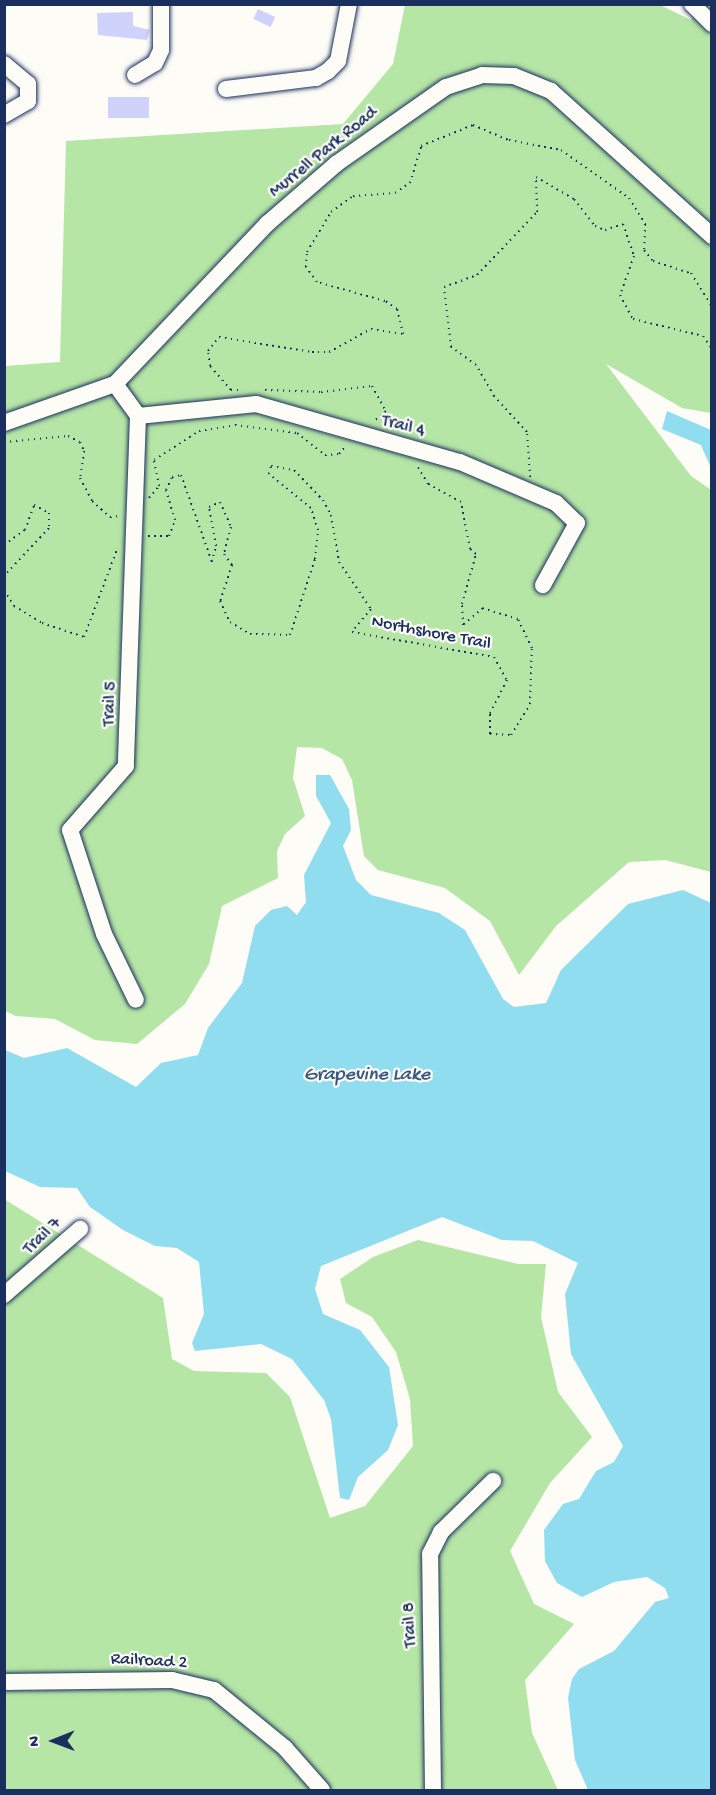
<!DOCTYPE html>
<html>
<head>
<meta charset="utf-8">
<style>
  body { margin:0 }
  #map { position:relative; width:716px; height:1795px; overflow:hidden; background:#fdfcf7; font-family:"Gochi Hand",sans-serif }
  div>[style] { position:absolute }
  .green>* { inset:0; background:#b6e6a6 }
  .water>* { inset:0; background:#90ddf0 }
  .building>* { inset:0; background:#cfd2fa; transform-origin:0 0 }
  .path>* { height:2px; margin-top:-1px; transform-origin:0; background:repeating-linear-gradient(90deg,#1b2f5e 0 1.5px,transparent 0 6px) }
  .roads { filter:drop-shadow(0 0 2px #1b2f5e) drop-shadow(0 0 2px #1b2f5e) }
  .minor>* { height:16px; margin:-8px; padding:0 8px; transform-origin:8px; border-radius:8px; background:#fdfcf7 }
  span { translate:-50% -50%; white-space:nowrap; text-align:center; line-height:1.15; -webkit-text-stroke:4.5px #fdfcf7; paint-order:stroke }
  .street-label { font-size:18px; color:#1b2f5e }
  .water-label { font-size:20px; color:#385a82; font-style:italic }
  .frame { position:absolute; inset:0; border:6px solid #1b2f5e; pointer-events:none }
  .north { position:absolute; left:24px; top:1711px; width:60px; height:60px; -webkit-text-stroke:4px #fdfcf7; paint-order:stroke; rotate:269deg; font-size:16px; font-weight:700; line-height:24px; text-align:center; color:#1b2f5e }
  .north::after { content:''; display:block; margin:auto; width:21px; height:27px; background:#1b2f5e; clip-path:polygon(50% 0,100% 100%,50% 72%,0 100%) }
</style>
</head>
<body>
<div id="map">
  <div class="green">
    <div style="clip-path:polygon(405px 5px,660px 5px,691px 20px,695px 5px,711px 5px,711px 413px,682px 408px,606px 364px,691px 476px,711px 490px,711px 872px,665px 860px,629px 862px,556px 926px,519px 975px,490px 921px,445px 888px,378px 870px,364px 856px,352px 780px,342px 759px,322px 748px,297px 747px,293px 778px,305px 816px,285px 834px,277px 851px,278px 878px,222px 906px,209px 964px,185px 1004px,137px 1044px,95px 1040px,55px 1019px,16px 1016px,5px 1011px,5px 366px,60px 362px,66px 141px,343px 124px,393px 64px)"></div>
    <div style="clip-path:polygon(4px 1199px,163px 1298px,172px 1359px,194px 1371px,266px 1373px,290px 1397px,330px 1518px,365px 1506px,413px 1446px,410px 1399px,396px 1352px,372px 1317px,346px 1303px,340px 1279px,373px 1257px,418px 1240px,518px 1264px,546px 1264px,541px 1317px,558px 1392px,592px 1437px,550px 1483px,510px 1551px,534px 1604px,574px 1624px,525px 1680px,532px 1733px,558px 1790px,5px 1790px)"></div>
  </div>
  <div class="water">
    <div style="clip-path:polygon(667px 411px,711px 430px,711px 468px,701px 445px,662px 429px)"></div>
    <div style="clip-path:polygon(316px 775px,330px 775px,349px 809px,351px 830px,343px 846px,356px 880px,371px 895px,439px 913px,465px 930px,503px 999px,514px 1007px,546px 1003px,561px 970px,628px 904px,683px 890px,711px 903px,711px 1790px,588px 1790px,575px 1760px,568px 1698px,572px 1679px,579px 1669px,614px 1651px,655px 1602px,669px 1598px,665px 1588px,647px 1577px,614px 1582px,582px 1597px,557px 1583px,545px 1561px,544px 1530px,563px 1504px,579px 1499px,596px 1471px,614px 1462px,623px 1446px,571px 1354px,565px 1294px,578px 1263px,533px 1241px,502px 1240px,442px 1217px,321px 1266px,315px 1289px,323px 1314px,360px 1330px,389px 1367px,398px 1425px,388px 1450px,358px 1477px,349px 1500px,340px 1498px,331px 1419px,324px 1400px,292px 1359px,261px 1344px,195px 1351px,192px 1343px,204px 1314px,199px 1262px,177px 1248px,155px 1246px,123px 1230px,90px 1207px,77px 1188px,40px 1187px,5px 1171px,5px 1050px,24px 1058px,67px 1048px,136px 1087px,161px 1063px,198px 1055px,208px 1028px,242px 983px,255px 926px,271px 910px,287px 906px,297px 915px,306px 902px,304px 875px,331px 823px,316px 796px)"></div>
  </div>
  <div class="building">
    <div style="left:258px;top:9px;width:19px;height:11px;rotate:25deg"></div>
    <div style="clip-path:polygon(133px 12px,133px 26px,150px 30px,147px 40px,98px 35px,97px 13px)"></div>
    <div style="left:149px;top:97px;width:21px;height:41px;rotate:90deg"></div>
  </div>
  <div class="path">
    <div style="left:238px;top:390px;width:7px;rotate:180deg"></div>
    <div style="left:231px;top:390px;width:32px;rotate:-131deg"></div>
    <div style="left:210px;top:366px;width:15px;rotate:-98deg"></div>
    <div style="left:208px;top:351px;width:18px;rotate:-52deg"></div>
    <div style="left:219px;top:337px;width:94px;rotate:9.2deg"></div>
    <div style="left:312px;top:352px;width:17px"></div>
    <div style="left:329px;top:352px;width:48px;rotate:-28.7deg"></div>
    <div style="left:371px;top:329px;width:32px;rotate:9deg"></div>
    <div style="left:403px;top:334px;width:26px;rotate:-103deg"></div>
    <div style="left:397px;top:309px;width:14px;rotate:-146deg"></div>
    <div style="left:385px;top:301px;width:71px;rotate:-164.4deg"></div>
    <div style="left:317px;top:282px;width:19px;rotate:-126deg"></div>
    <div style="left:306px;top:267px;width:15px;rotate:-86deg"></div>
    <div style="left:307px;top:252px;width:47px;rotate:-59deg"></div>
    <div style="left:331px;top:212px;width:27px;rotate:-36deg"></div>
    <div style="left:353px;top:196px;width:42px;rotate:-4.1deg"></div>
    <div style="left:395px;top:193px;width:18px;rotate:-34deg"></div>
    <div style="left:410px;top:183px;width:39px;rotate:-73deg"></div>
    <div style="left:421px;top:146px;width:56px;rotate:-22deg"></div>
    <div style="left:473px;top:125px;width:39px;rotate:23deg"></div>
    <div style="left:509px;top:140px;width:53px;rotate:10.9deg"></div>
    <div style="left:561px;top:150px;width:83px;rotate:35.2deg"></div>
    <div style="left:629px;top:198px;width:31px;rotate:58deg"></div>
    <div style="left:645px;top:224px;width:26px;rotate:92deg"></div>
    <div style="left:644px;top:250px;width:14px;rotate:51deg"></div>
    <div style="left:653px;top:261px;width:40px;rotate:18deg"></div>
    <div style="left:691px;top:273px;width:40px;rotate:58deg"></div>
    <div style="left:265px;top:390px;width:56px;rotate:2deg"></div>
    <div style="left:321px;top:392px;width:51px;rotate:-6.7deg"></div>
    <div style="left:372px;top:386px;width:29px;rotate:61deg"></div>
    <div style="left:386px;top:411px;width:16px;rotate:140deg"></div>
    <div style="left:4px;top:442px;width:64px;rotate:-5.4deg"></div>
    <div style="left:68px;top:436px;width:13px;rotate:27deg"></div>
    <div style="left:80px;top:442px;width:10px;rotate:66deg"></div>
    <div style="left:84px;top:451px;width:27px;rotate:98deg"></div>
    <div style="left:80px;top:478px;width:26px;rotate:62deg"></div>
    <div style="left:92px;top:501px;width:24px;rotate:42deg"></div>
    <div style="left:110px;top:517px;width:9px;rotate:-6deg"></div>
    <div style="left:530px;top:477px;width:45px;rotate:-93.8deg"></div>
    <div style="left:527px;top:432px;width:49px;rotate:-132.5deg"></div>
    <div style="left:494px;top:396px;width:36px;rotate:-120deg"></div>
    <div style="left:476px;top:365px;width:31px;rotate:-144deg"></div>
    <div style="left:451px;top:347px;width:60px;rotate:-96.7deg"></div>
    <div style="left:444px;top:287px;width:35px;rotate:-20deg"></div>
    <div style="left:477px;top:275px;width:87px;rotate:-46.4deg"></div>
    <div style="left:537px;top:212px;width:35px;rotate:-92deg"></div>
    <div style="left:536px;top:177px;width:44px;rotate:30.1deg"></div>
    <div style="left:574px;top:199px;width:34px;rotate:52deg"></div>
    <div style="left:595px;top:226px;width:11px;rotate:22deg"></div>
    <div style="left:605px;top:230px;width:19px;rotate:-18deg"></div>
    <div style="left:623px;top:224px;width:34px;rotate:71deg"></div>
    <div style="left:634px;top:256px;width:41px;rotate:109.7deg"></div>
    <div style="left:620px;top:295px;width:27px;rotate:62deg"></div>
    <div style="left:633px;top:319px;width:72px;rotate:13.7deg"></div>
    <div style="left:703px;top:336px;width:16px;rotate:55deg"></div>
    <div style="left:149px;top:498px;width:16px;rotate:-50deg"></div>
    <div style="left:159px;top:486px;width:26px;rotate:-101deg"></div>
    <div style="left:154px;top:460px;width:54px;rotate:-32.8deg"></div>
    <div style="left:199px;top:431px;width:36px;rotate:-9deg"></div>
    <div style="left:235px;top:425px;width:63px;rotate:7.4deg"></div>
    <div style="left:297px;top:433px;width:36px;rotate:38deg"></div>
    <div style="left:325px;top:455px;width:14px;rotate:-4deg"></div>
    <div style="left:339px;top:454px;width:11px;rotate:-49deg"></div>
    <div style="left:148px;top:536px;width:21px"></div>
    <div style="left:169px;top:536px;width:17px;rotate:-69deg"></div>
    <div style="left:175px;top:520px;width:31px;rotate:-107deg"></div>
    <div style="left:166px;top:490px;width:14px;rotate:-65deg"></div>
    <div style="left:172px;top:477px;width:9px;rotate:-13deg"></div>
    <div style="left:181px;top:475px;width:92px;rotate:70.4deg"></div>
    <div style="left:212px;top:562px;width:16px;rotate:-76deg"></div>
    <div style="left:216px;top:546px;width:40px;rotate:-100deg"></div>
    <div style="left:209px;top:507px;width:12px;rotate:-24deg"></div>
    <div style="left:220px;top:502px;width:27px;rotate:66deg"></div>
    <div style="left:231px;top:527px;width:28px;rotate:105deg"></div>
    <div style="left:224px;top:554px;width:14px;rotate:54deg"></div>
    <div style="left:232px;top:565px;width:38px;rotate:108deg"></div>
    <div style="left:220px;top:601px;width:23px;rotate:65deg"></div>
    <div style="left:230px;top:622px;width:23px;rotate:31deg"></div>
    <div style="left:250px;top:634px;width:40px;rotate:1.4deg"></div>
    <div style="left:290px;top:635px;width:80px;rotate:-71.8deg"></div>
    <div style="left:315px;top:559px;width:29px;rotate:-84deg"></div>
    <div style="left:318px;top:530px;width:23px;rotate:-108deg"></div>
    <div style="left:311px;top:508px;width:54px;rotate:-141deg"></div>
    <div style="left:269px;top:474px;width:8px;rotate:-76deg"></div>
    <div style="left:271px;top:466px;width:23px;rotate:10deg"></div>
    <div style="left:294px;top:470px;width:42px;rotate:46deg"></div>
    <div style="left:323px;top:500px;width:17px;rotate:62deg"></div>
    <div style="left:331px;top:515px;width:48px;rotate:80.3deg"></div>
    <div style="left:339px;top:562px;width:57px;rotate:55.8deg"></div>
    <div style="left:371px;top:609px;width:30px;rotate:130deg"></div>
    <div style="left:352px;top:632px;width:144px;rotate:10deg"></div>
    <div style="left:494px;top:657px;width:26px;rotate:61deg"></div>
    <div style="left:507px;top:680px;width:38px;rotate:117deg"></div>
    <div style="left:490px;top:714px;width:20px;rotate:90deg"></div>
    <div style="left:490px;top:734px;width:21px;rotate:3deg"></div>
    <div style="left:511px;top:735px;width:36px;rotate:-58deg"></div>
    <div style="left:530px;top:704px;width:56px;rotate:-88deg"></div>
    <div style="left:532px;top:648px;width:32px;rotate:-116deg"></div>
    <div style="left:518px;top:619px;width:37px;rotate:-163deg"></div>
    <div style="left:483px;top:608px;width:26px;rotate:140deg"></div>
    <div style="left:463px;top:625px;width:21px;rotate:-93deg"></div>
    <div style="left:462px;top:604px;width:52px;rotate:-74.4deg"></div>
    <div style="left:476px;top:554px;width:8px;rotate:-140deg"></div>
    <div style="left:470px;top:549px;width:48px;rotate:-100.8deg"></div>
    <div style="left:461px;top:502px;width:38px;rotate:-151deg"></div>
    <div style="left:428px;top:484px;width:21px;rotate:-121deg"></div>
    <div style="left:4px;top:545px;width:26px;rotate:-36deg"></div>
    <div style="left:25px;top:530px;width:27px;rotate:-70deg"></div>
    <div style="left:34px;top:505px;width:17px;rotate:28deg"></div>
    <div style="left:49px;top:513px;width:15px;rotate:90deg"></div>
    <div style="left:49px;top:528px;width:66px;rotate:133.2deg"></div>
    <div style="left:4px;top:590px;width:19px;rotate:58deg"></div>
    <div style="left:14px;top:606px;width:33px;rotate:31deg"></div>
    <div style="left:42px;top:623px;width:44px;rotate:18.4deg"></div>
    <div style="left:84px;top:637px;width:96px;rotate:-69.3deg"></div>
  </div>
  <div class="roads">
    <div class="minor">
      <div style="left:692px;top:4px;width:28px;rotate:45deg"></div>
      <div style="left:4px;top:64px;width:31px;rotate:40deg"></div>
      <div style="left:28px;top:84px;width:17px;rotate:90deg"></div>
      <div style="left:28px;top:101px;width:28px;rotate:150deg"></div>
      <div style="left:135px;top:75px;width:23px;rotate:-31deg"></div>
      <div style="left:155px;top:63px;width:14px;rotate:-65deg"></div>
      <div style="left:161px;top:50px;width:46px;rotate:-90deg"></div>
      <div style="left:226px;top:89px;width:91px;rotate:-7deg"></div>
      <div style="left:316px;top:78px;width:14px;rotate:-30deg"></div>
      <div style="left:328px;top:71px;width:14px;rotate:-45deg"></div>
      <div style="left:338px;top:61px;width:58px;rotate:-79.1deg"></div>
      <div style="left:115px;top:384px;width:39px;rotate:54deg"></div>
      <div style="left:138px;top:416px;width:350px;rotate:92deg"></div>
      <div style="left:126px;top:766px;width:85px;rotate:131.2deg"></div>
      <div style="left:70px;top:830px;width:109px;rotate:71.9deg"></div>
      <div style="left:104px;top:934px;width:73px;rotate:64.1deg"></div>
      <div style="left:138px;top:416px;width:119px;rotate:-5.8deg"></div>
      <div style="left:256px;top:404px;width:212px;rotate:15.9deg"></div>
      <div style="left:460px;top:462px;width:104px;rotate:23.1deg"></div>
      <div style="left:556px;top:503px;width:29px;rotate:44deg"></div>
      <div style="left:577px;top:523px;width:71px;rotate:118.7deg"></div>
      <div style="left:4px;top:423px;width:118px;rotate:-19.4deg"></div>
      <div style="left:115px;top:384px;width:222px;rotate:-46.5deg"></div>
      <div style="left:268px;top:223px;width:90px;rotate:-40.9deg"></div>
      <div style="left:336px;top:164px;width:134px;rotate:-35deg"></div>
      <div style="left:446px;top:87px;width:38px;rotate:-18deg"></div>
      <div style="left:482px;top:75px;width:32px;rotate:2deg"></div>
      <div style="left:514px;top:76px;width:40px;rotate:22deg"></div>
      <div style="left:551px;top:91px;width:217px;rotate:42deg"></div>
      <div style="left:4px;top:1295px;width:101px;rotate:-41deg"></div>
      <div style="left:4px;top:1682px;width:168px;rotate:-0.7deg"></div>
      <div style="left:172px;top:1680px;width:43px;rotate:13.4deg"></div>
      <div style="left:214px;top:1690px;width:92px;rotate:39.2deg"></div>
      <div style="left:285px;top:1748px;width:56px;rotate:48.6deg"></div>
      <div style="left:433px;top:1790px;width:236px;rotate:-90.7deg"></div>
      <div style="left:430px;top:1554px;width:25px;rotate:-63deg"></div>
      <div style="left:441px;top:1532px;width:73px;rotate:-44.4deg"></div>
    </div>
  </div>
  <div class="street-label">
    <span style="left:324px;top:153px;rotate:-39deg">Murrell Park Road</span>
    <span style="left:403px;top:427px;rotate:15deg">Trail 4</span>
    <span style="left:431px;top:634px;rotate:11deg">Northshore Trail</span>
    <span style="left:111px;top:704px;rotate:-87deg">Trail 5</span>
    <span style="left:43px;top:1237px;rotate:-43deg">Trail 7</span>
    <span style="left:411px;top:1625px;rotate:-92deg">Trail 8</span>
    <span style="left:149px;top:1662px;rotate:3deg">Railroad 2</span>
  </div>
  <div class="water-label">
    <span style="left:367px;top:1075px">Grapevine Lake</span>
  </div>
  <div class="frame"></div>
  <div class="north">N</div>
</div>
</body>
</html>
